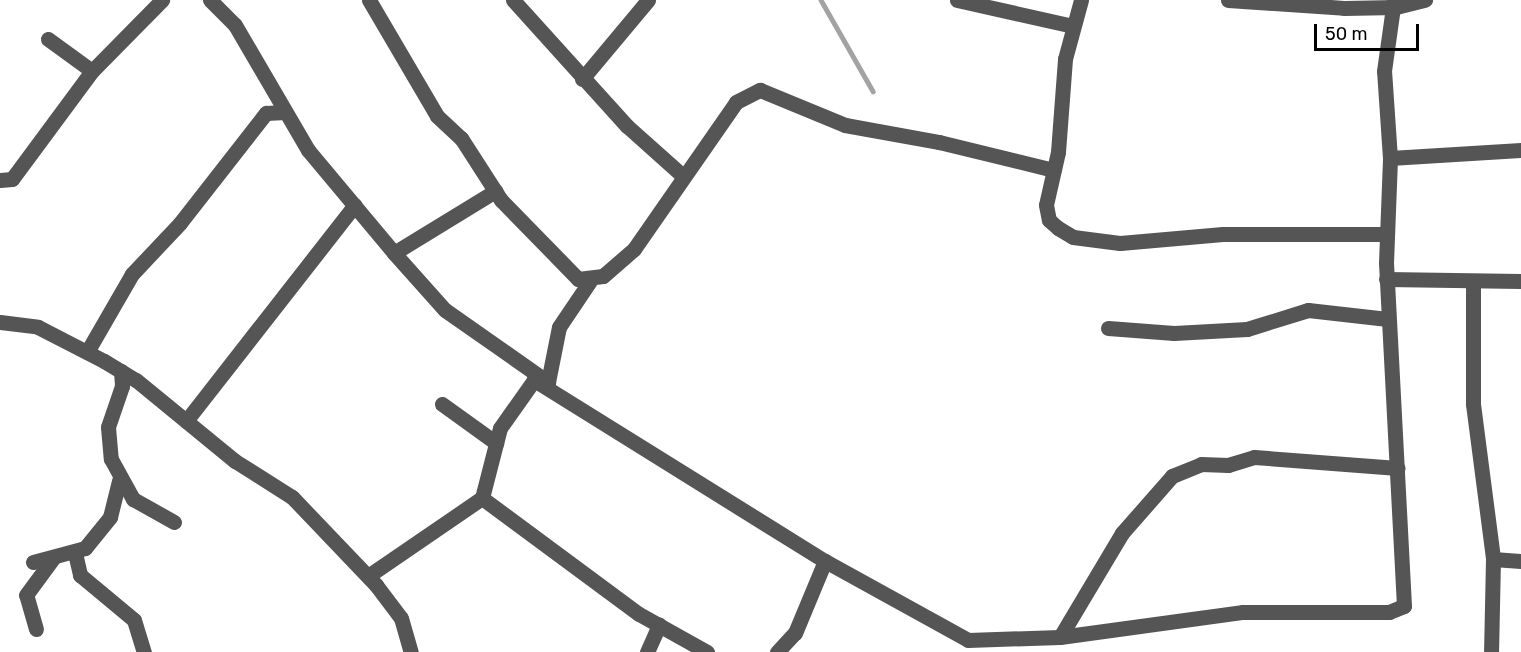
<!DOCTYPE html>
<html>
<head>
<meta charset="utf-8">
<style>
  body { margin:0 }
  #map { position:relative; width:1521px; height:652px; overflow:hidden; background:#fff; font-family:Rubik,sans-serif }
  div>[style] { position:absolute }
  .stream>* { height:4.5px; margin:-2.25px; padding:0 2.25px; transform-origin:2.25px; border-radius:2.25px; background:#a3a3a3 }
  .minor>* { height:15px; margin:-7.5px; padding:0 7.5px; transform-origin:7.5px; border-radius:7.5px; background:#555 }
  span { translate:-50% -50%; white-space:nowrap; text-align:center; line-height:1.15; -webkit-text-stroke:5px #fff; paint-order:stroke }
  .scale { position:absolute; left:1314px; top:24px; width:105px; height:27px; box-sizing:border-box; border:3px solid #000; border-top:0; padding-left:8px; font-size:18px; line-height:21px; white-space:nowrap; color:#000; -webkit-text-stroke:4px #fff; paint-order:stroke }
</style>
</head>
<body>
<div id="map">
  <div class="stream">
    <div style="left:821px;top:0;width:105px;rotate:60.3deg"></div>
  </div>
  <div class="minor">
    <div style="left:210px;top:0;width:35px;rotate:45deg"></div>
    <div style="left:235px;top:25px;width:145px;rotate:59.7deg"></div>
    <div style="left:308px;top:150px;width:134px;rotate:50.1deg"></div>
    <div style="left:394px;top:253px;width:76px;rotate:48.2deg"></div>
    <div style="left:445px;top:310px;width:126px;rotate:35deg"></div>
    <div style="left:369px;top:0;width:134px;rotate:59.6deg"></div>
    <div style="left:437px;top:116px;width:33px;rotate:43deg"></div>
    <div style="left:461px;top:138px;width:74px;rotate:57.2deg"></div>
    <div style="left:501px;top:200px;width:110px;rotate:45.7deg"></div>
    <div style="left:578px;top:279px;width:25px;rotate:-7deg"></div>
    <div style="left:603px;top:276px;width:41px;rotate:-41.1deg"></div>
    <div style="left:634px;top:249px;width:179px;rotate:-55.2deg"></div>
    <div style="left:736px;top:102px;width:27px;rotate:-27deg"></div>
    <div style="left:760px;top:90px;width:92px;rotate:22.4deg"></div>
    <div style="left:845px;top:125px;width:96px;rotate:10.3deg"></div>
    <div style="left:939px;top:142px;width:118px;rotate:13.7deg"></div>
    <div style="left:513px;top:0;width:170px;rotate:47.9deg"></div>
    <div style="left:627px;top:126px;width:76px;rotate:41.8deg"></div>
    <div style="left:957px;top:0;width:119px;rotate:12.6deg"></div>
    <div style="left:1081px;top:0;width:61px;rotate:105.2deg"></div>
    <div style="left:1065px;top:59px;width:93px;rotate:94.3deg"></div>
    <div style="left:1058px;top:152px;width:54px;rotate:102.8deg"></div>
    <div style="left:1046px;top:205px;width:15px;rotate:79deg"></div>
    <div style="left:1049px;top:220px;width:12px;rotate:42deg"></div>
    <div style="left:1058px;top:228px;width:17px;rotate:31deg"></div>
    <div style="left:1073px;top:237px;width:47px;rotate:7.3deg"></div>
    <div style="left:1120px;top:243px;width:103px;rotate:-5deg"></div>
    <div style="left:1223px;top:234px;width:164px"></div>
    <div style="left:1228px;top:0;width:116px;rotate:3.9deg"></div>
    <div style="left:1344px;top:8px;width:52px;rotate:-1.1deg"></div>
    <div style="left:1396px;top:7px;width:30px;rotate:-14deg"></div>
    <div style="left:48px;top:39px;width:54px;rotate:36deg"></div>
    <div style="left:582px;top:79px;width:103px;rotate:-50.1deg"></div>
    <div style="left:1390px;top:158px;width:131px;rotate:-3.5deg"></div>
    <div style="left:0;top:180px;width:12px;rotate:-5deg"></div>
    <div style="left:12px;top:179px;width:134px;rotate:-53.5deg"></div>
    <div style="left:92px;top:71px;width:100px;rotate:-45.4deg"></div>
    <div style="left:394px;top:253px;width:119px;rotate:-31.5deg"></div>
    <div style="left:1386px;top:279px;width:135px;rotate:0.8deg"></div>
    <div style="left:1473px;top:282px;width:122px;rotate:90deg"></div>
    <div style="left:1473px;top:404px;width:156px;rotate:82.6deg"></div>
    <div style="left:1493px;top:559px;width:93px;rotate:91.2deg"></div>
    <div style="left:0;top:322px;width:38px;rotate:7deg"></div>
    <div style="left:38px;top:327px;width:74px;rotate:27.3deg"></div>
    <div style="left:104px;top:361px;width:37px;rotate:31deg"></div>
    <div style="left:136px;top:380px;width:128px;rotate:39.3deg"></div>
    <div style="left:235px;top:461px;width:67px;rotate:32.3deg"></div>
    <div style="left:292px;top:497px;width:122px;rotate:46.3deg"></div>
    <div style="left:376px;top:585px;width:41px;rotate:52.9deg"></div>
    <div style="left:401px;top:618px;width:35px;rotate:74deg"></div>
    <div style="left:1108px;top:328px;width:66px;rotate:4.3deg"></div>
    <div style="left:1174px;top:333px;width:73px;rotate:-3.1deg"></div>
    <div style="left:1247px;top:329px;width:64px;rotate:-17.3deg"></div>
    <div style="left:1308px;top:310px;width:80px;rotate:6.5deg"></div>
    <div style="left:87px;top:352px;width:90px;rotate:-60deg"></div>
    <div style="left:132px;top:274px;width:70px;rotate:-46.7deg"></div>
    <div style="left:180px;top:223px;width:140px;rotate:-52deg"></div>
    <div style="left:266px;top:113px;width:19px;rotate:-3deg"></div>
    <div style="left:121px;top:371px;width:15px;rotate:86deg"></div>
    <div style="left:122px;top:386px;width:43px;rotate:108.9deg"></div>
    <div style="left:108px;top:427px;width:32px;rotate:85deg"></div>
    <div style="left:111px;top:459px;width:46px;rotate:61.2deg"></div>
    <div style="left:133px;top:499px;width:47px;rotate:29.3deg"></div>
    <div style="left:534px;top:380px;width:343px;rotate:31.9deg"></div>
    <div style="left:825px;top:561px;width:163px;rotate:28.9deg"></div>
    <div style="left:968px;top:640px;width:92px;rotate:-1.9deg"></div>
    <div style="left:1060px;top:637px;width:185px;rotate:-7.8deg"></div>
    <div style="left:1243px;top:612px;width:146px"></div>
    <div style="left:1389px;top:612px;width:16px;rotate:-22deg"></div>
    <div style="left:1404px;top:606px;width:343px;rotate:-93deg"></div>
    <div style="left:1386px;top:263px;width:105px;rotate:-87.8deg"></div>
    <div style="left:1390px;top:158px;width:87px;rotate:-93.9deg"></div>
    <div style="left:1384px;top:71px;width:72px;rotate:-82deg"></div>
    <div style="left:442px;top:404px;width:67px;rotate:35.8deg"></div>
    <div style="left:186px;top:421px;width:274px;rotate:-52deg"></div>
    <div style="left:482px;top:498px;width:195px;rotate:36.5deg"></div>
    <div style="left:639px;top:614px;width:78px;rotate:29.2deg"></div>
    <div style="left:75px;top:553px;width:23px;rotate:77deg"></div>
    <div style="left:80px;top:575px;width:70px;rotate:39.8deg"></div>
    <div style="left:134px;top:620px;width:34px;rotate:73deg"></div>
    <div style="left:1493px;top:559px;width:28px;rotate:4deg"></div>
    <div style="left:33px;top:562px;width:54px;rotate:-15.1deg"></div>
    <div style="left:85px;top:548px;width:40px;rotate:-51deg"></div>
    <div style="left:110px;top:517px;width:38px;rotate:-76deg"></div>
    <div style="left:368px;top:576px;width:138px;rotate:-34.4deg"></div>
    <div style="left:482px;top:498px;width:72px;rotate:-75.6deg"></div>
    <div style="left:500px;top:428px;width:59px;rotate:-54.7deg"></div>
    <div style="left:534px;top:380px;width:14px;rotate:8deg"></div>
    <div style="left:548px;top:382px;width:56px;rotate:-78.7deg"></div>
    <div style="left:559px;top:327px;width:55px;rotate:-56deg"></div>
    <div style="left:36px;top:629px;width:35px;rotate:-106deg"></div>
    <div style="left:26px;top:595px;width:47px;rotate:-53.6deg"></div>
    <div style="left:1060px;top:637px;width:121px;rotate:-59.2deg"></div>
    <div style="left:1122px;top:533px;width:76px;rotate:-48.7deg"></div>
    <div style="left:1172px;top:476px;width:31px;rotate:-22deg"></div>
    <div style="left:1201px;top:464px;width:27px;rotate:2deg"></div>
    <div style="left:1228px;top:465px;width:27px;rotate:-17deg"></div>
    <div style="left:1254px;top:457px;width:144px;rotate:4.4deg"></div>
    <div style="left:647px;top:652px;width:30px;rotate:-66deg"></div>
    <div style="left:777px;top:652px;width:26px;rotate:-47deg"></div>
    <div style="left:795px;top:633px;width:78px;rotate:-67.4deg"></div>
  </div>
  <div class="scale">50 m</div>
</div>
</body>
</html>
